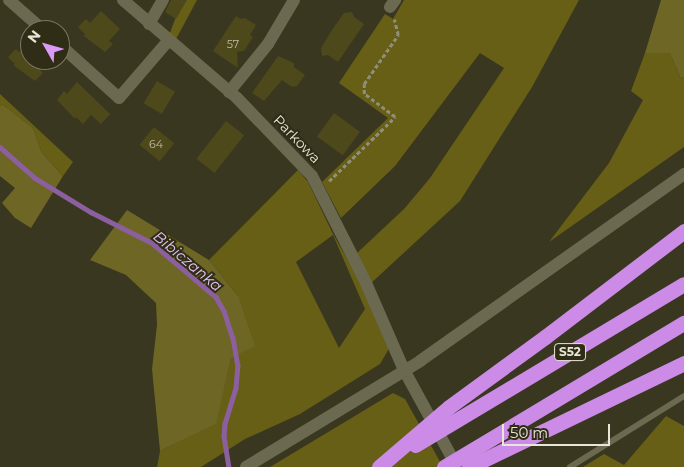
<!DOCTYPE html>
<html>
<head>
<meta charset="utf-8">
<style>
  body { margin:0 }
  #map { position:relative; width:684px; height:467px; overflow:hidden; background:#393720; font-family:Montserrat,sans-serif }
  div>[style] { position:absolute }
  .green>* { inset:0; background:#675f16 }
  .forest>* { inset:0; background:#6d6624 }
  .stream>* { height:4.5px; margin:-2.25px; padding:0 2.25px; transform-origin:2.25px; border-radius:2.25px; background:#8c5f9f }
  .building>* { inset:0; background:#4e491b; transform-origin:0 0 }
  .path>* { height:2.5px; margin-top:-1.25px; transform-origin:0; background:repeating-linear-gradient(90deg,#908e7c 0 4px,transparent 0 6.5px) }
  .lane>* { height:6px; margin:-3px; padding:0 3px; transform-origin:3px; border-radius:3px; background:#6b6950 }
  .street>* { height:12px; margin:-6px; padding:0 6px; transform-origin:6px; border-radius:6px; background:#6b6950 }
  .highway>* { height:15px; margin:-7.5px; padding:0 7.5px; transform-origin:7.5px; border-radius:7.5px; background:#cb8be6 }
  span { translate:-50% -50%; white-space:nowrap; text-align:center; line-height:1.15; -webkit-text-stroke:4px #2f2d16; paint-order:stroke }
  .number-label { font-size:11px; color:#c1bfa9 }
  .number-label span { -webkit-text-stroke-width:0 }
  .shield-label span { padding:1px 4px; background:#2f2d16; border:1px solid; border-radius:4px; -webkit-text-stroke-width:0 }
  .shield-label { font-size:12px; color:#e7e6d8; font-weight:700 }
  .street-label { font-size:14px; color:#e7e6d8 }
  .water-label { font-size:15px; color:#e7c2f7; font-style:italic }
  .north { position:absolute; left:20px; top:20px; width:50px; height:50px; box-sizing:border-box; background:#2f2d16; border:1px solid #797764; border-radius:50%; rotate:308deg; font-size:14px; font-weight:700; line-height:20px; text-align:center; color:#e7e6d8 }
  .north::after { content:''; display:block; margin:auto; width:18px; height:22px; background:#da9af6; clip-path:polygon(50% 0,100% 100%,50% 72%,0 100%) }
  .scale { position:absolute; left:502px; top:424px; width:108px; height:22px; box-sizing:border-box; border:2px solid #e7e6d8; border-top:0; padding-left:6px; font-size:15px; line-height:18px; white-space:nowrap; color:#e7e6d8; -webkit-text-stroke:4px #2f2d16; paint-order:stroke }
</style>
</head>
<body>
<div id="map">
  <div class="green">
    <div style="clip-path:polygon(182px 0,197px 0,175px 41px,170px 33px)"></div>
    <div style="clip-path:polygon(404px 0,579px 0,532px 87px,460px 201px,369px 285px,356px 254px,404px 209px,430px 178px,504px 68px,480px 53px,395px 166px,341px 218px,322px 182px,388px 118px,339px 83px,385px 14px,393px 19px)"></div>
    <div style="clip-path:polygon(645px 53px,670px 53px,681px 79px,684px 77px,684px 147px,549px 242px,609px 163px,643px 100px,631px 91px)"></div>
    <div style="clip-path:polygon(0 94px,73px 162px,63px 176px,42px 153px,33px 128px,2px 104px,0 106px)"></div>
    <div style="clip-path:polygon(evenodd,298px 170px,308px 182px,333px 234px,370px 299px,390px 347px,380px 364px,300px 414px,245px 439px,201px 467px,157px 467px,160px 451px,215px 424px,231px 358px,238px 296px,209px 260px,298px 170px,333px 235px,365px 309px,339px 348px,296px 262px,333px 235px)"></div>
    <div style="clip-path:polygon(393px 393px,405px 399px,443px 467px,270px 467px)"></div>
    <div style="clip-path:polygon(666px 416px,684px 426px,684px 467px,583px 467px,604px 454px,624px 465px)"></div>
  </div>
  <div class="forest">
    <div style="clip-path:polygon(661px 0,684px 0,684px 77px,681px 79px,670px 53px,645px 53px)"></div>
    <div style="clip-path:polygon(2px 104px,33px 128px,42px 153px,63px 176px,31px 228px,15px 218px,2px 203px,15px 188px,0 176px,0 106px)"></div>
    <div style="clip-path:polygon(127px 210px,209px 260px,238px 296px,255px 346px,231px 358px,216px 424px,160px 451px,152px 369px,157px 325px,156px 303px,126px 275px,90px 260px)"></div>
  </div>
  <div class="stream">
    <div style="left:0;top:147px;width:47px;rotate:41.5deg"></div>
    <div style="left:35px;top:178px;width:66px;rotate:31.3deg"></div>
    <div style="left:91px;top:212px;width:68px;rotate:26.9deg"></div>
    <div style="left:152px;top:243px;width:84px;rotate:40.2deg"></div>
    <div style="left:216px;top:297px;width:16px;rotate:60deg"></div>
    <div style="left:224px;top:311px;width:28px;rotate:72deg"></div>
    <div style="left:233px;top:338px;width:27px;rotate:80deg"></div>
    <div style="left:238px;top:365px;width:23px;rotate:95deg"></div>
    <div style="left:236px;top:388px;width:37px;rotate:107deg"></div>
    <div style="left:225px;top:423px;width:13px;rotate:94deg"></div>
    <div style="left:224px;top:436px;width:31px;rotate:81deg"></div>
  </div>
  <div class="building">
    <div style="clip-path:polygon(171px 0,187px 0,176px 19px,165px 12px)"></div>
    <div style="clip-path:polygon(101px 11px,120px 29px,109px 41px,113px 44px,105px 52px,84px 36px,85px 34px,78px 27px,86px 19px,90px 23px)"></div>
    <div style="clip-path:polygon(352px 12px,354px 17px,364px 24px,338px 62px,328px 55px,322px 56px,321px 48px,332px 30px,344px 13px)"></div>
    <div style="clip-path:polygon(236px 16px,241px 19px,245px 18px,256px 25px,250px 35px,253px 37px,244px 51px,237px 52px,238px 68px,213px 51px)"></div>
    <div style="clip-path:polygon(30px 39px,30px 60px,49px 60px,40px 70px,43px 73px,35px 81px,13px 65px,15px 64px,8px 57px,16px 49px,19px 52px)"></div>
    <div style="clip-path:polygon(278px 56px,294px 63px,294px 67px,305px 75px,297px 86px,292px 87px,282px 80px,264px 101px,252px 93px)"></div>
    <div style="left:157px;top:81px;width:21px;height:26px;rotate:31deg"></div>
    <div style="clip-path:polygon(77px 82px,110px 114px,101px 124px,91px 115px,83px 124px,76px 117px,75px 119px,57px 100px,64px 91px,67px 94px)"></div>
    <div style="left:334px;top:113px;width:32px;height:29px;rotate:36deg"></div>
    <div style="left:226px;top:121px;width:23px;height:48px;rotate:38deg"></div>
    <div style="left:154px;top:127px;width:26px;height:23px;rotate:39deg"></div>
  </div>
  <div class="path">
    <div style="left:329px;top:181px;width:92px;rotate:-44.1deg"></div>
    <div style="left:395px;top:117px;width:39px;rotate:-143deg"></div>
    <div style="left:364px;top:94px;width:10px;rotate:-90deg"></div>
    <div style="left:364px;top:84px;width:60px;rotate:-55.2deg"></div>
    <div style="left:398px;top:35px;width:16px;rotate:-104deg"></div>
  </div>
  <div class="lane">
    <div style="left:570px;top:467px;width:134px;rotate:-31.9deg"></div>
  </div>
  <div class="street">
    <div style="left:9px;top:0;width:45px;rotate:41.4deg"></div>
    <div style="left:123px;top:0;width:150px;rotate:40.7deg"></div>
    <div style="left:237px;top:98px;width:108px;rotate:46.1deg"></div>
    <div style="left:312px;top:176px;width:120px;rotate:63.2deg"></div>
    <div style="left:366px;top:283px;width:95px;rotate:66.4deg"></div>
    <div style="left:404px;top:370px;width:111px;rotate:61.3deg"></div>
    <div style="left:390px;top:7px;width:9px;rotate:-54deg"></div>
    <div style="left:149px;top:24px;width:28px;rotate:-60deg"></div>
    <div style="left:60px;top:45px;width:79px;rotate:41.9deg"></div>
    <div style="left:119px;top:98px;width:75px;rotate:-49.3deg"></div>
    <div style="left:229px;top:92px;width:62px;rotate:-50.9deg"></div>
    <div style="left:268px;top:44px;width:51px;rotate:-59.4deg"></div>
    <div style="left:246px;top:467px;width:204px;rotate:-31.3deg"></div>
    <div style="left:420px;top:361px;width:324px;rotate:-35.3deg"></div>
  </div>
  <div class="highway">
    <div style="left:415px;top:445px;width:313px;rotate:-30.9deg"></div>
    <div style="left:379px;top:467px;width:92px;rotate:-40.6deg"></div>
    <div style="left:449px;top:407px;width:119px;rotate:-36.1deg"></div>
    <div style="left:545px;top:337px;width:175px;rotate:-37.3deg"></div>
    <div style="left:444px;top:467px;width:280px;rotate:-31deg"></div>
    <div style="left:469px;top:467px;width:239px;rotate:-25.8deg"></div>
  </div>
  <div class="number-label">
    <span style="left:233px;top:44px">57</span>
    <span style="left:156px;top:144px">64</span>
  </div>
  <div class="shield-label">
    <span style="left:570px;top:352px">S52</span>
  </div>
  <div class="street-label">
    <span style="left:297px;top:139px;rotate:46deg">Parkowa</span>
  </div>
  <div class="water-label">
    <span style="left:188px;top:261px;rotate:40deg">Bibiczanka</span>
  </div>
  <div class="north">N</div>
  <div class="scale">50 m</div>
</div>
</body>
</html>
